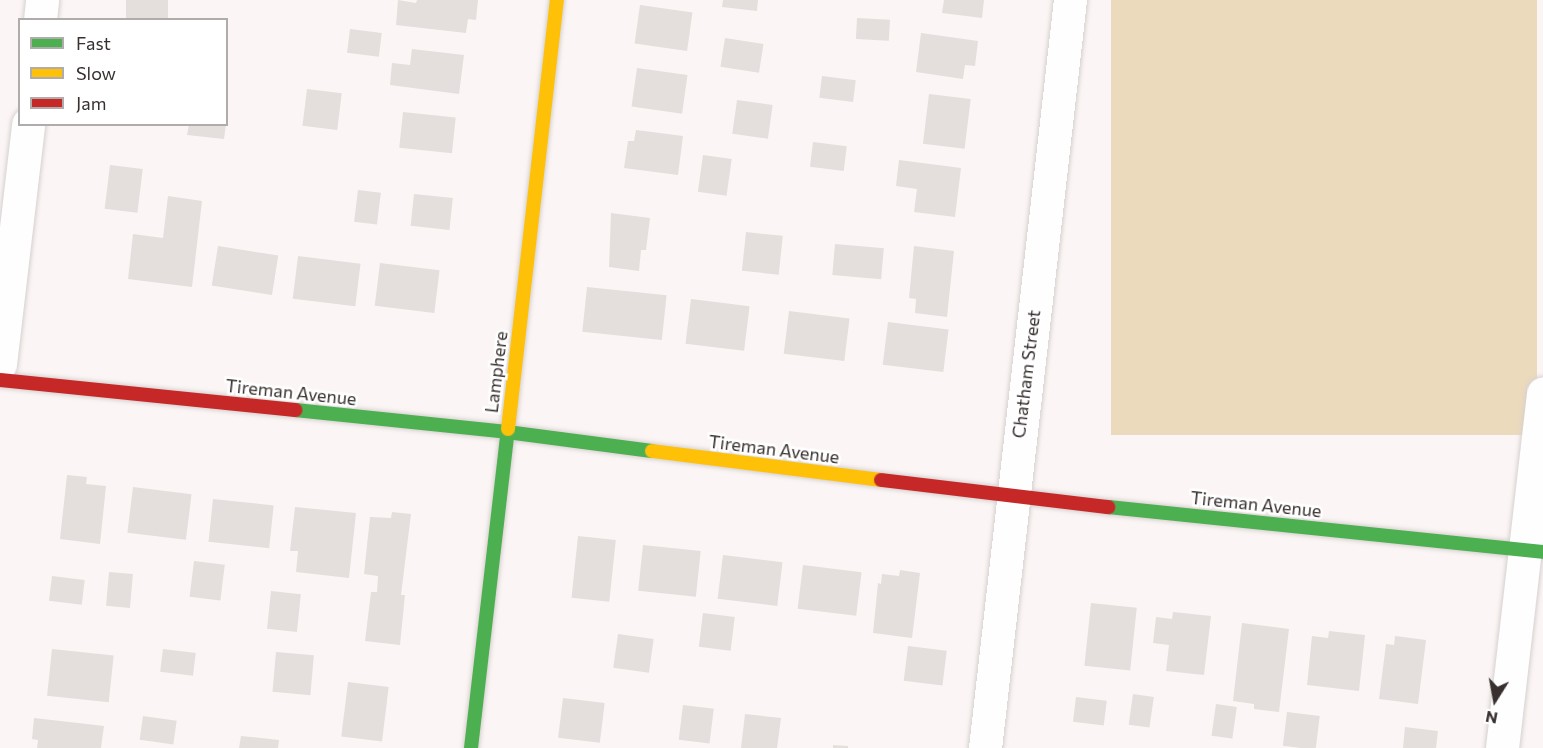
<!DOCTYPE html>
<html>
<head>
<meta charset="utf-8">
<style>
  body { margin:0 }
  #map { position:relative; width:1543px; height:748px; overflow:hidden; background:#fbf6f5; font-family:Commissioner,sans-serif }
  div>[style] { position:absolute }
  .green>* { inset:0; background:#ecdabd; transform-origin:0 0 }
  .building>* { inset:0; background:#e4dedc; transform-origin:0 0 }
  .roads { filter:drop-shadow(0 0 2px #d6d0cf) drop-shadow(0 0 2px #d6d0cf) }
  .street>* { height:33px; margin:-16.5px; padding:0 16.5px; transform-origin:16.5px; border-radius:16.5px; background:#fefefe }
  .fast>* { height:14px; margin:-7px; padding:0 7px; transform-origin:7px; border-radius:7px; background:#4caf50 }
  .slow>* { height:14px; margin:-7px; padding:0 7px; transform-origin:7px; border-radius:7px; background:#ffc107 }
  .jam>* { height:14px; margin:-7px; padding:0 7px; transform-origin:7px; border-radius:7px; background:#c62828 }
  span { translate:-50% -50%; white-space:nowrap; text-align:center; line-height:1.15; -webkit-text-stroke:5px #fff; paint-order:stroke }
  .street-label { font-size:18px; color:#37302e }
  .legend { position:absolute; left:18px; top:18px; width:210px; height:108px; box-sizing:border-box; background:#fff; border:2px solid #afacab; margin:0; padding:8px 10px; list-style:none; font-size:18px; color:#37302e }
  .legend li { display:flex; align-items:center; gap:12px; height:30px }
  .legend b { width:30px; border:2px solid #afacab }
  .north { position:absolute; left:1465px; top:670px; width:60px; height:60px; -webkit-text-stroke:4px #fff; paint-order:stroke; rotate:191deg; font-size:16px; font-weight:700; line-height:24px; text-align:center; color:#37302e }
  .north::after { content:''; display:block; margin:auto; width:21px; height:27px; background:#37302e; clip-path:polygon(50% 0,100% 100%,50% 72%,0 100%) }
</style>
</head>
<body>
<div id="map">
  <div class="green">
    <div style="left:1111px;top:0;width:426px;height:435px"></div>
  </div>
  <div class="building">
    <div style="left:126px;top:0;width:42px;height:20px"></div>
    <div style="clip-path:polygon(398px 0,416px 3px,417px 0,478px 0,476px 20px,468px 19px,466px 33px,396px 25px)"></div>
    <div style="clip-path:polygon(723px 0,758px 0,757px 11px,722px 7px)"></div>
    <div style="clip-path:polygon(944px 0,984px 0,982px 18px,942px 13px)"></div>
    <div style="left:640px;top:5px;width:53px;height:39px;rotate:8deg"></div>
    <div style="left:857px;top:18px;width:33px;height:21px;rotate:3deg"></div>
    <div style="left:350px;top:29px;width:32px;height:24px;rotate:7deg"></div>
    <div style="clip-path:polygon(921px 33px,978px 41px,975px 66px,965px 65px,963px 79px,916px 72px)"></div>
    <div style="left:725px;top:38px;width:39px;height:29px;rotate:9deg"></div>
    <div style="clip-path:polygon(412px 49px,464px 55px,459px 94px,390px 85px,392px 63px,410px 65px)"></div>
    <div style="left:637px;top:68px;width:51px;height:39px;rotate:8deg"></div>
    <div style="left:822px;top:76px;width:34px;height:22px;rotate:7deg"></div>
    <div style="left:307px;top:89px;width:35px;height:37px;rotate:7deg"></div>
    <div style="left:929px;top:94px;width:42px;height:50px;rotate:7deg"></div>
    <div style="left:737px;top:100px;width:36px;height:34px;rotate:8deg"></div>
    <div style="left:403px;top:112px;width:53px;height:36px;rotate:6deg"></div>
    <div style="clip-path:polygon(189px 124px,226px 124px,224px 139px,187px 135px)"></div>
    <div style="clip-path:polygon(636px 130px,683px 136px,678px 175px,624px 168px,628px 141px,634px 141px)"></div>
    <div style="left:813px;top:142px;width:34px;height:25px;rotate:7deg"></div>
    <div style="left:703px;top:155px;width:29px;height:37px;rotate:8deg"></div>
    <div style="clip-path:polygon(899px 160px,961px 168px,955px 217px,914px 212px,917px 189px,896px 186px)"></div>
    <div style="left:110px;top:165px;width:33px;height:44px;rotate:7deg"></div>
    <div style="left:358px;top:190px;width:23px;height:32px;rotate:7deg"></div>
    <div style="left:414px;top:194px;width:39px;height:32px;rotate:6deg"></div>
    <div style="clip-path:polygon(168px 196px,202px 201px,192px 287px,128px 279px,133px 234px,163px 238px)"></div>
    <div style="clip-path:polygon(611px 213px,650px 218px,646px 250px,641px 250px,639px 271px,609px 267px)"></div>
    <div style="left:746px;top:232px;width:37px;height:39px;rotate:6deg"></div>
    <div style="left:835px;top:244px;width:49px;height:31px;rotate:5deg"></div>
    <div style="left:218px;top:246px;width:61px;height:40px;rotate:9deg"></div>
    <div style="clip-path:polygon(914px 246px,954px 251px,947px 317px,915px 313px,916px 299px,909px 298px)"></div>
    <div style="left:298px;top:256px;width:63px;height:43px;rotate:7deg"></div>
    <div style="left:380px;top:263px;width:60px;height:43px;rotate:7deg"></div>
    <div style="left:587px;top:287px;width:80px;height:45px;rotate:6deg"></div>
    <div style="left:691px;top:299px;width:59px;height:45px;rotate:7deg"></div>
    <div style="left:789px;top:311px;width:61px;height:43px;rotate:7deg"></div>
    <div style="left:888px;top:322px;width:61px;height:43px;rotate:7deg"></div>
    <div style="clip-path:polygon(67px 475px,87px 477px,86px 484px,106px 486px,100px 544px,60px 539px)"></div>
    <div style="left:133px;top:487px;width:59px;height:46px;rotate:7deg"></div>
    <div style="left:213px;top:499px;width:61px;height:43px;rotate:6deg"></div>
    <div style="clip-path:polygon(295px 507px,356px 513px,349px 578px,296px 572px,298px 551px,290px 551px)"></div>
    <div style="clip-path:polygon(392px 512px,411px 514px,401px 595px,405px 595px,400px 645px,365px 641px,371px 592px,377px 592px,378px 576px,364px 574px,370px 517px,391px 518px)"></div>
    <div style="left:578px;top:536px;width:38px;height:62px;rotate:6deg"></div>
    <div style="left:643px;top:545px;width:58px;height:46px;rotate:6deg"></div>
    <div style="left:723px;top:555px;width:60px;height:44px;rotate:7deg"></div>
    <div style="left:194px;top:561px;width:31px;height:36px;rotate:7deg"></div>
    <div style="left:803px;top:565px;width:59px;height:44px;rotate:7deg"></div>
    <div style="clip-path:polygon(900px 570px,920px 573px,912px 638px,873px 633px,878px 583px,881px 584px,882px 574px,899px 576px)"></div>
    <div style="left:109px;top:572px;width:24px;height:34px;rotate:5deg"></div>
    <div style="left:52px;top:576px;width:33px;height:25px;rotate:7deg"></div>
    <div style="left:271px;top:591px;width:30px;height:38px;rotate:6deg"></div>
    <div style="left:1091px;top:603px;width:46px;height:63px;rotate:6deg"></div>
    <div style="clip-path:polygon(1173px 612px,1211px 616px,1204px 675px,1166px 671px,1169px 645px,1153px 643px,1156px 617px,1172px 619px)"></div>
    <div style="left:703px;top:613px;width:32px;height:34px;rotate:7deg"></div>
    <div style="clip-path:polygon(1242px 623px,1289px 629px,1279px 712px,1254px 709px,1254px 704px,1233px 701px)"></div>
    <div style="clip-path:polygon(1329px 631px,1365px 635px,1359px 691px,1307px 685px,1312px 636px,1328px 638px)"></div>
    <div style="left:618px;top:634px;width:36px;height:34px;rotate:8deg"></div>
    <div style="clip-path:polygon(1395px 636px,1426px 640px,1418px 704px,1379px 699px,1386px 644px,1394px 645px)"></div>
    <div style="left:908px;top:646px;width:39px;height:35px;rotate:7deg"></div>
    <div style="left:52px;top:649px;width:62px;height:47px;rotate:6deg"></div>
    <div style="left:163px;top:649px;width:33px;height:23px;rotate:7deg"></div>
    <div style="left:276px;top:652px;width:38px;height:40px;rotate:5deg"></div>
    <div style="left:348px;top:682px;width:41px;height:55px;rotate:7deg"></div>
    <div style="left:1133px;top:694px;width:21px;height:31px;rotate:8deg"></div>
    <div style="left:1076px;top:697px;width:31px;height:25px;rotate:7deg"></div>
    <div style="left:563px;top:698px;width:42px;height:40px;rotate:7deg"></div>
    <div style="left:1216px;top:704px;width:21px;height:32px;rotate:8deg"></div>
    <div style="left:683px;top:705px;width:31px;height:35px;rotate:7deg"></div>
    <div style="left:1287px;top:712px;width:33px;height:34px;rotate:7deg"></div>
    <div style="clip-path:polygon(745px 714px,781px 718px,777px 748px,741px 748px)"></div>
    <div style="left:143px;top:716px;width:34px;height:24px;rotate:8deg"></div>
    <div style="clip-path:polygon(34px 718px,104px 726px,101px 748px,37px 748px,38px 740px,32px 739px)"></div>
    <div style="clip-path:polygon(1405px 727px,1438px 731px,1436px 748px,1403px 748px)"></div>
    <div style="clip-path:polygon(241px 736px,279px 740px,278px 748px,239px 748px)"></div>
    <div style="clip-path:polygon(833px 745px,848px 746px,848px 748px,833px 748px)"></div>
  </div>
  <div class="roads">
    <div class="street">
      <div style="left:40px;top:20px;width:20px;rotate:-84deg"></div>
      <div style="left:0;top:364px;width:242px;rotate:-83.3deg"></div>
      <div style="left:985px;top:748px;width:753px;rotate:-83.52deg"></div>
      <div style="left:1502px;top:748px;width:357px;rotate:-83.4deg"></div>
    </div>
    <div class="fast">
      <div style="left:295px;top:410px;width:213px;rotate:5.9deg"></div>
      <div style="left:507px;top:432px;width:146px;rotate:7.5deg"></div>
      <div style="left:1108px;top:507px;width:437px;rotate:5.9deg"></div>
      <div style="left:471px;top:748px;width:321px;rotate:-83.4deg"></div>
    </div>
    <div class="slow">
      <div style="left:508px;top:429px;width:432px;rotate:-83.5deg"></div>
      <div style="left:652px;top:451px;width:231px;rotate:7.2deg"></div>
    </div>
    <div class="jam">
      <div style="left:0;top:380px;width:297px;rotate:5.8deg"></div>
      <div style="left:881px;top:480px;width:229px;rotate:6.8deg"></div>
    </div>
  </div>
  <div class="street-label">
    <span style="left:496px;top:372px;rotate:-83deg">Lamphere</span>
    <span style="left:1026px;top:374px;rotate:-83deg">Chatham Street</span>
    <span style="left:291px;top:392px;rotate:6deg">Tireman Avenue</span>
    <span style="left:774px;top:449px;rotate:7deg">Tireman Avenue</span>
    <span style="left:1256px;top:504px;rotate:6deg">Tireman Avenue</span>
  </div>
  <ul class="legend">
  <li><b style="height:8px;background:#4caf50"></b>Fast</li>
  <li><b style="height:8px;background:#ffc107"></b>Slow</li>
  <li><b style="height:8px;background:#c62828"></b>Jam</li>
  </ul>
  <div class="north">N</div>
</div>
</body>
</html>
